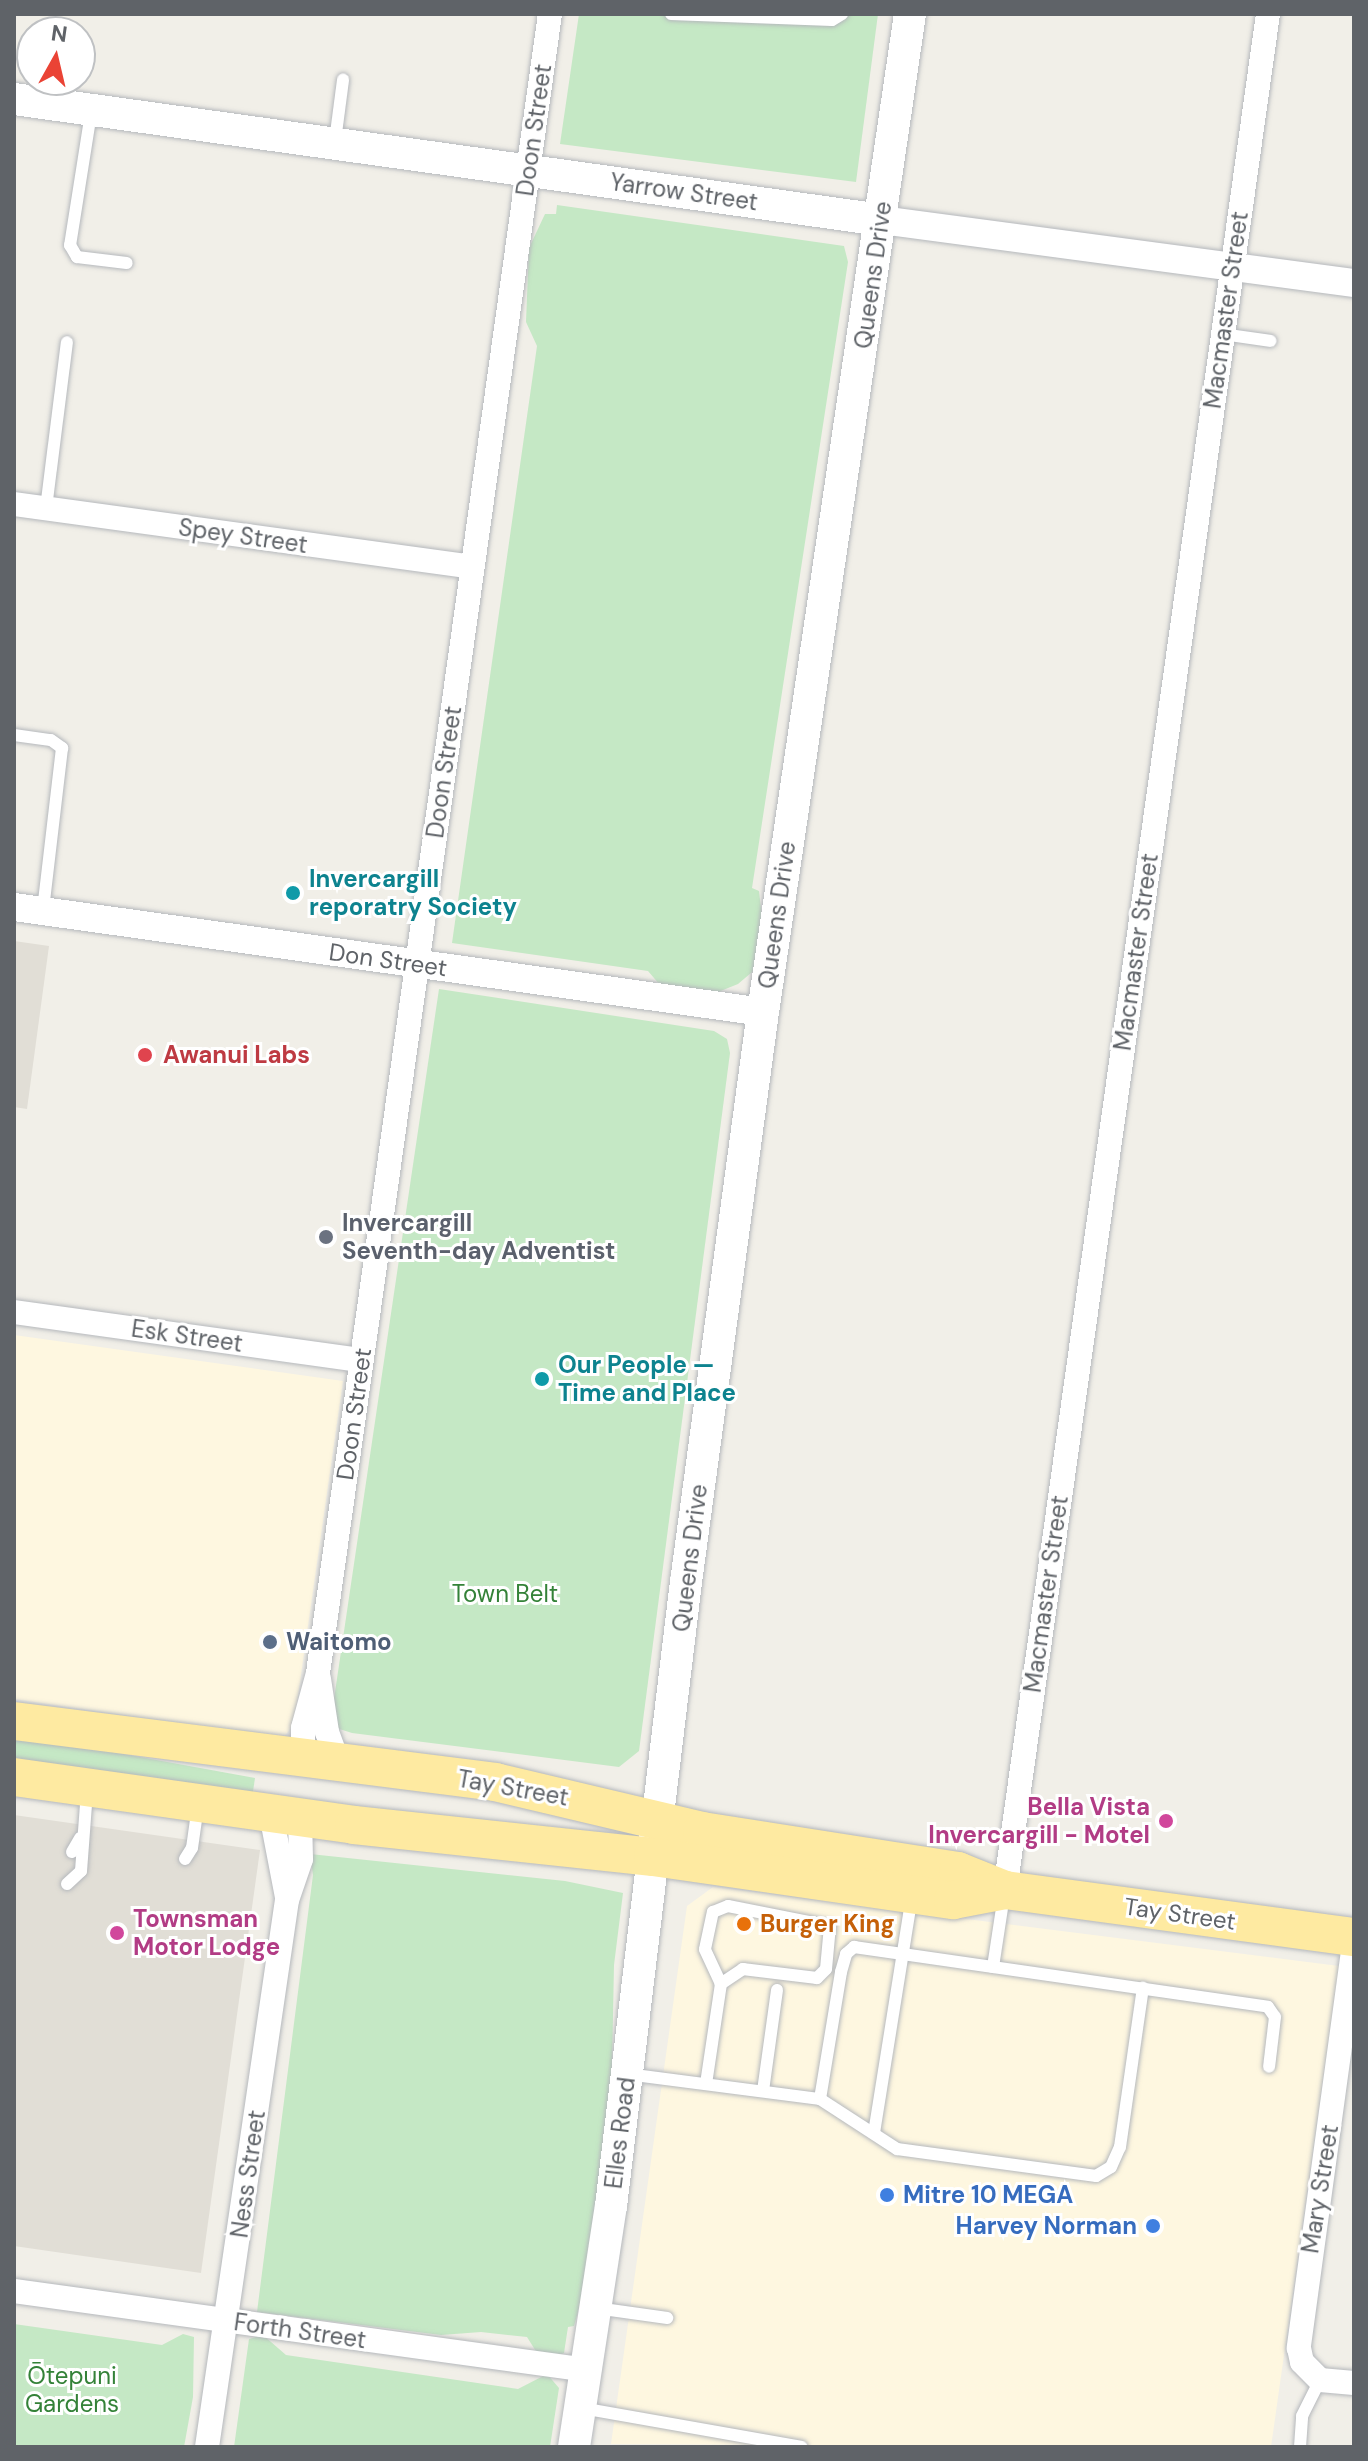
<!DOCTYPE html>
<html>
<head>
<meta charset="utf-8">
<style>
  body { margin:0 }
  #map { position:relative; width:1368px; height:2461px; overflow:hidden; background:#f1efe8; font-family:"DM Sans",sans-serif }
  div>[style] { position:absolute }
  .commercial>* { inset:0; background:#fef7e0 }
  .education>* { inset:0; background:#e1ded6 }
  .green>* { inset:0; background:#c5e8c5 }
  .roads { filter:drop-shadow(0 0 2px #b5b8bc) drop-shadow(0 0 2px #b5b8bc) }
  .service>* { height:12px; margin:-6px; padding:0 6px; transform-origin:6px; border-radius:6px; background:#fff }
  .minor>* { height:24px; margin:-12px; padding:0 12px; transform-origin:12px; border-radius:12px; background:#fff }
  .tertiary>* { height:28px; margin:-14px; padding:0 14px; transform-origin:14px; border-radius:14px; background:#fff }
  .secondary>* { height:32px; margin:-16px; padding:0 16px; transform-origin:16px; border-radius:16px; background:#fff }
  .trunk>* { height:38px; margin:-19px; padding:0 19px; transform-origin:19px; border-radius:19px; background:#feeaa1 }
  .dots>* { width:22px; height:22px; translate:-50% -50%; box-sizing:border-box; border:4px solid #fff; border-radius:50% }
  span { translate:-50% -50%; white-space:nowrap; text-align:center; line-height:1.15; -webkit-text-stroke:6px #fff; paint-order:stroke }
  .street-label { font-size:24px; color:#5f6368 }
  .culture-label { font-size:24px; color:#0d838f; font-weight:700 }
  .left { translate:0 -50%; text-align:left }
  .health-label { font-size:24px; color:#be3a42; font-weight:700 }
  .worship-label { font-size:24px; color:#5b616d; font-weight:700 }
  .park-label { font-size:24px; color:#348238 }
  .service-label { font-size:24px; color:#4e5e75; font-weight:700 }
  .hotel-label { font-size:24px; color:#b23c85; font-weight:700 }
  .right { translate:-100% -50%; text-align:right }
  .food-label { font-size:24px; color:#c56008; font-weight:700 }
  .shop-label { font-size:24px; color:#366cbe; font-weight:700 }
  .frame { position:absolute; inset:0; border:16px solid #5f6368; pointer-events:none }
  .north { position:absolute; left:16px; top:16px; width:80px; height:80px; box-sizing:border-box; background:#fff; border:2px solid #bfc1c3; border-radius:50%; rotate:8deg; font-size:22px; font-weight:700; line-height:32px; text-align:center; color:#5f6368 }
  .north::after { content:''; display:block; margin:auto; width:28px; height:36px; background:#ea4335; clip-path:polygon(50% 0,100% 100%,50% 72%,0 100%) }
</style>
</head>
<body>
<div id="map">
  <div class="commercial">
    <div style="clip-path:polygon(14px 1335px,343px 1381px,294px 1724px,283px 1738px,14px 1699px)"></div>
    <div style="clip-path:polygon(713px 1887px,1339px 1966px,1271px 2447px,611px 2444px,687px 1906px)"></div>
  </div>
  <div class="education">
    <div style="clip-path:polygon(14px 941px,49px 946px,27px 1109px,14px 1107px)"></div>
    <div style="clip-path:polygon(14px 1815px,260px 1850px,201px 2273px,14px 2246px)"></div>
  </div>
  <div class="green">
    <div style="clip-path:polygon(579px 14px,878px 14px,856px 182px,560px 144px)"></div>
    <div style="clip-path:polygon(557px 205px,844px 246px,848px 262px,752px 888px,759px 891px,763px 926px,758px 967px,738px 984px,708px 996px,660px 985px,648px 971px,452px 943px,537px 346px,526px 322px,529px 248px,545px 214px,556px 214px)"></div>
    <div style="clip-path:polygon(439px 989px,714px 1031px,727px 1039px,730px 1053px,639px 1751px,619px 1767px,352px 1733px,330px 1726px)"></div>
    <div style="clip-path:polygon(14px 1734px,255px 1778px,252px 1798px,14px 1765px)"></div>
    <div style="clip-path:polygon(310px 1854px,565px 1881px,623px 1893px,614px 1965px,611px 2118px,586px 2285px,574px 2326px,568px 2327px,564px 2353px,551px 2359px,537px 2353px,527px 2337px,481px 2332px,441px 2335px,257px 2312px,313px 1875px)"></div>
    <div style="clip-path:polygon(14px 2324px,162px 2345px,183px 2334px,194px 2337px,193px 2397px,184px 2447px,14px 2447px)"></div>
    <div style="clip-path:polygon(263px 2335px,286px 2355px,518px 2389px,547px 2374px,559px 2388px,550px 2447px,234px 2447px,249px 2339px)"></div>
  </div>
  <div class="roads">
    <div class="service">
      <div style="left:671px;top:14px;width:161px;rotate:2.1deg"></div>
      <div style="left:832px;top:20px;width:12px;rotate:-31deg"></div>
      <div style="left:91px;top:113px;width:134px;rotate:99deg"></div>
      <div style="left:70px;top:245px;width:14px;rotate:60deg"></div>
      <div style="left:77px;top:257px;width:50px;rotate:6.8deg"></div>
      <div style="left:335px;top:141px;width:62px;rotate:-82.5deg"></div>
      <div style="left:1222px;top:334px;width:49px;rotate:8.1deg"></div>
      <div style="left:46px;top:508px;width:167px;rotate:-82.8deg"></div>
      <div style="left:14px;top:735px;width:37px;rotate:8deg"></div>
      <div style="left:51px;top:740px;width:14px;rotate:36deg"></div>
      <div style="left:62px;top:748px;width:163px;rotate:96.7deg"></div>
      <div style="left:72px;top:1852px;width:16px;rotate:-60deg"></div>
      <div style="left:185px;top:1859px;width:13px;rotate:-58deg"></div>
      <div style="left:192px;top:1848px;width:42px;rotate:-81.9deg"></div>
      <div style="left:67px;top:1884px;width:19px;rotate:-43deg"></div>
      <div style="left:81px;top:1871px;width:80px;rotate:-85.7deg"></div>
      <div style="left:993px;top:1967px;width:73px;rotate:-81.3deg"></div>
      <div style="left:627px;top:2074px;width:195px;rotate:7.4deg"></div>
      <div style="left:820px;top:2099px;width:92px;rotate:33deg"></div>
      <div style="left:897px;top:2149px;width:201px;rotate:7.7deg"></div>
      <div style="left:1096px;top:2176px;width:17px;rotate:-31deg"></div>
      <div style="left:1111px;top:2167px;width:22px;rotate:-66deg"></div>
      <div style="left:1120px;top:2147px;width:161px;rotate:-81.8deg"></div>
      <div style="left:706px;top:2084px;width:101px;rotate:-81.5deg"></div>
      <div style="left:721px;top:1984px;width:38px;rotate:-115deg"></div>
      <div style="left:705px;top:1949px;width:38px;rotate:-78deg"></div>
      <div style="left:713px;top:1912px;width:16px;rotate:-22deg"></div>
      <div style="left:728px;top:1906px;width:104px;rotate:11.1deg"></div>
      <div style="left:830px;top:1926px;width:43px;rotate:95.3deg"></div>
      <div style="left:826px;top:1969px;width:13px;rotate:135deg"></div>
      <div style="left:817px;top:1978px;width:75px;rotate:-173.1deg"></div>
      <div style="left:743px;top:1969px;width:27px;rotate:146deg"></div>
      <div style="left:763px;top:2091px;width:102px;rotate:-82.1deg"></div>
      <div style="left:820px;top:2099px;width:129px;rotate:-80.6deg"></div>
      <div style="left:841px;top:1972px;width:19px;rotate:-74deg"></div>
      <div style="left:846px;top:1954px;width:11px;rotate:-41deg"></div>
      <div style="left:854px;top:1947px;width:418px;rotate:8.2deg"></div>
      <div style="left:1268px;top:2007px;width:12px;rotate:55deg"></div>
      <div style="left:1275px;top:2017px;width:50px;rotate:96.8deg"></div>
      <div style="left:874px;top:2133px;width:239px;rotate:-80.9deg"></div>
      <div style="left:596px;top:2308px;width:72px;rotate:8deg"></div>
      <div style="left:581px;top:2408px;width:224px;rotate:10deg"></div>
      <div style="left:1300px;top:2447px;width:31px;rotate:-86deg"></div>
      <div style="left:1302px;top:2416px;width:40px;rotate:-63.4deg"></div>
    </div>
    <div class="minor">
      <div style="left:14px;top:504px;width:462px;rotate:7.8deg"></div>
      <div style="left:14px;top:1312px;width:350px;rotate:7.9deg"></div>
      <div style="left:319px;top:1679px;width:54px;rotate:81.4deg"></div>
      <div style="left:327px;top:1732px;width:35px;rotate:70deg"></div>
      <div style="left:303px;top:1761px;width:33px;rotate:-90deg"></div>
      <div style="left:303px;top:1728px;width:57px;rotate:-74.7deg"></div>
      <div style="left:318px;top:1673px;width:1675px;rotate:-82.04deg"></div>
      <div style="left:271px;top:1814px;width:85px;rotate:79.1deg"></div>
      <div style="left:1005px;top:1890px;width:1894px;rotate:-82.02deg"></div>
      <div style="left:1354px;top:1944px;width:408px;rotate:97.8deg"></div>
      <div style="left:1299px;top:2348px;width:14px;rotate:78deg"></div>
      <div style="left:1302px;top:2362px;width:25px;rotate:45deg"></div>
      <div style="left:1320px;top:2380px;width:34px;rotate:5deg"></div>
      <div style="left:14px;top:2291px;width:578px;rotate:7.85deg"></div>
      <div style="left:207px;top:2447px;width:553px;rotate:-81.68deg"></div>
      <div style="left:287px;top:1900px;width:43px;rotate:-71.1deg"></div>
      <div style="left:301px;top:1859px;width:42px;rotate:-91.4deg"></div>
    </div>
    <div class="tertiary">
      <div style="left:881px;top:220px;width:477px;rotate:7.6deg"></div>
      <div style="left:14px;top:907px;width:756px;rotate:7.98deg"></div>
    </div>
    <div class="secondary">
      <div style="left:14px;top:99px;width:875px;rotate:7.94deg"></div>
      <div style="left:574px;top:2447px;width:244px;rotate:-81.3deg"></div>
      <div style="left:611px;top:2206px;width:628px;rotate:-83.15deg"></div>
      <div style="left:686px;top:1582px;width:575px;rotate:-82.31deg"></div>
      <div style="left:763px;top:1012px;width:1009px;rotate:-81.62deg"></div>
    </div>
    <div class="trunk">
      <div style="left:14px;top:1721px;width:485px;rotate:7.2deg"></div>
      <div style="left:495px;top:1782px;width:213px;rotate:13.3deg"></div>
      <div style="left:702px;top:1831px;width:259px;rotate:8.9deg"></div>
      <div style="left:958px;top:1871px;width:51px;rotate:22deg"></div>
      <div style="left:1005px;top:1890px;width:352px;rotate:7.7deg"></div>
      <div style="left:14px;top:1777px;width:343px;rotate:8deg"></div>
      <div style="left:354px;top:1825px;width:301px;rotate:6.1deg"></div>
      <div style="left:653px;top:1857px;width:303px;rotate:8.2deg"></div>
      <div style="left:953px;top:1900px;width:53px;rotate:-10.9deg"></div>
    </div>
  </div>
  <div class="dots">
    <div style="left:293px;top:893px;background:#0f9aa8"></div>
    <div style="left:145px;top:1055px;background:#e0444e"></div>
    <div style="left:326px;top:1237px;background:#6b7280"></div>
    <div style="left:542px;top:1379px;background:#0f9aa8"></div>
    <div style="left:270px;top:1642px;background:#5c6f8a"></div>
    <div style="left:1166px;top:1821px;background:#d1479c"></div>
    <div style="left:744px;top:1924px;background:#e8710a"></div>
    <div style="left:117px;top:1933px;background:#d1479c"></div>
    <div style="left:887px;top:2195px;background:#3f7fe0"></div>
    <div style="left:1153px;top:2226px;background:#3f7fe0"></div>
  </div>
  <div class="street-label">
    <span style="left:534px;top:130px;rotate:-82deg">Doon Street</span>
    <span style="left:684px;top:192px;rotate:8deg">Yarrow Street</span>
    <span style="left:873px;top:275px;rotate:-82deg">Queens Drive</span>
    <span style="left:1226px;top:310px;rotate:-82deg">Macmaster Street</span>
    <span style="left:243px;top:536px;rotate:8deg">Spey Street</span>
    <span style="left:444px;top:772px;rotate:-82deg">Doon Street</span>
    <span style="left:777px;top:915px;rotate:-82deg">Queens Drive</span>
    <span style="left:1136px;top:952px;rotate:-82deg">Macmaster Street</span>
    <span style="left:388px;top:960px;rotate:8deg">Don Street</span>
    <span style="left:187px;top:1336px;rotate:8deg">Esk Street</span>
    <span style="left:354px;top:1414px;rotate:-82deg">Doon Street</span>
    <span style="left:690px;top:1558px;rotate:-83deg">Queens Drive</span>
    <span style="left:1046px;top:1594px;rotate:-82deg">Macmaster Street</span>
    <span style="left:513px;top:1788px;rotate:10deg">Tay Street</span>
    <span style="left:1180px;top:1914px;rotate:8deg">Tay Street</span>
    <span style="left:620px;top:2133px;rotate:-83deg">Elles Road</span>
    <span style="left:248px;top:2174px;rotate:-82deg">Ness Street</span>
    <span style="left:1320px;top:2189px;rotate:-81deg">Mary Street</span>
    <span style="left:300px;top:2331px;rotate:8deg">Forth Street</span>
  </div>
  <div class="culture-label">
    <span class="left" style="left:309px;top:893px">Invercargill<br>reporatry Society</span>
    <span class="left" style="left:558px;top:1379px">Our People —<br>Time and Place</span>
  </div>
  <div class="health-label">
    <span class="left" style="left:163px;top:1055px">Awanui Labs</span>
  </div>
  <div class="worship-label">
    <span class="left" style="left:342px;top:1237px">Invercargill<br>Seventh-day Adventist</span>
  </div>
  <div class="park-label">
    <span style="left:505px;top:1594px">Town Belt</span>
    <span style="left:72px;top:2390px">Ōtepuni<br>Gardens</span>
  </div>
  <div class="service-label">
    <span class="left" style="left:286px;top:1642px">Waitomo</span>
  </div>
  <div class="hotel-label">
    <span class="right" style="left:1150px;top:1821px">Bella Vista<br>Invercargill - Motel</span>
    <span class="left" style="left:133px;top:1933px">Townsman<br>Motor Lodge</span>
  </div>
  <div class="food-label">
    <span class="left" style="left:760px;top:1924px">Burger King</span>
  </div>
  <div class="shop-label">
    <span class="left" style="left:903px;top:2195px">Mitre 10 MEGA</span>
    <span class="right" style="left:1137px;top:2226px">Harvey Norman</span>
  </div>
  <div class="frame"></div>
  <div class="north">N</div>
</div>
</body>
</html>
